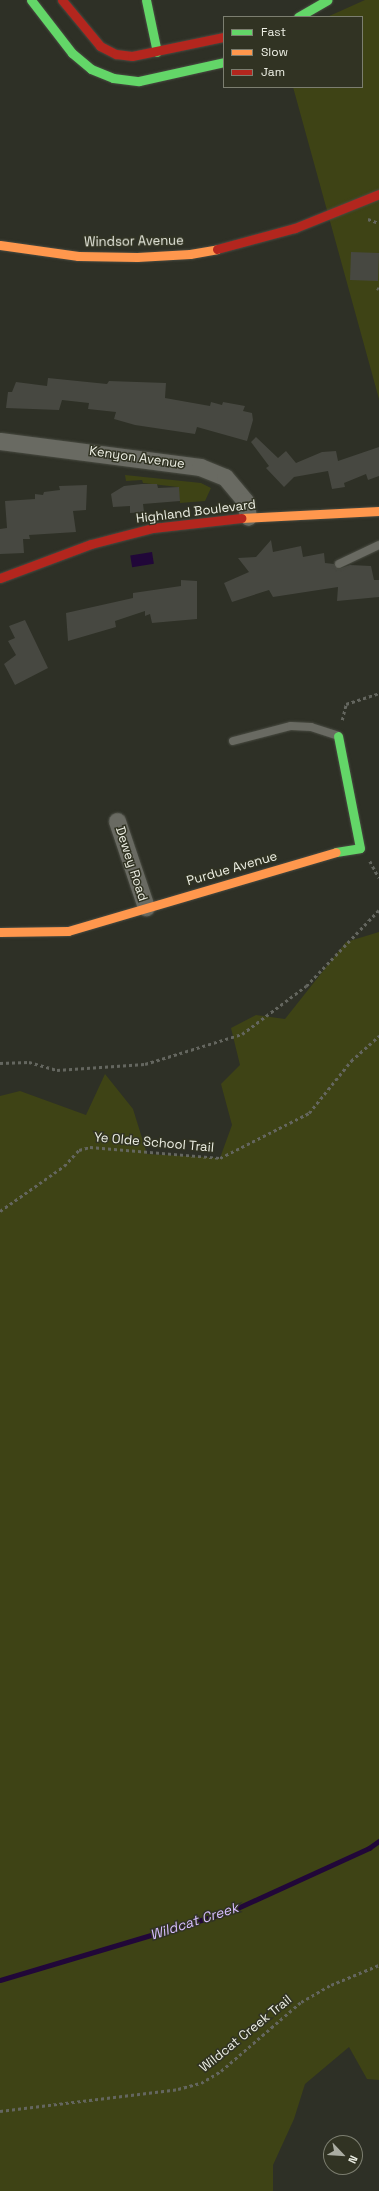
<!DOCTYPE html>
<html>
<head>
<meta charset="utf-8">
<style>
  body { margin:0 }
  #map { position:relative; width:379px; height:2191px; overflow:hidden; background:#2e3026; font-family:"Space Grotesk",sans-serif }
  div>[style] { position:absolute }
  .green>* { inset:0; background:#3e4315 }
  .water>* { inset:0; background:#210739; transform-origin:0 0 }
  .stream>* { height:4.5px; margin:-2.25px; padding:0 2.25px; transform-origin:2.25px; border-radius:2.25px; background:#210739 }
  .building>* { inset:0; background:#474841; transform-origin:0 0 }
  .path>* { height:2.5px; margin-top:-1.25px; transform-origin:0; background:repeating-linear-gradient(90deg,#64665f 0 3px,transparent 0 6px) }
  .roads { filter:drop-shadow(0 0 1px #494b42) drop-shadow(0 0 1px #494b42) }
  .lane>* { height:8px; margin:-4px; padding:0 4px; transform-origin:4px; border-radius:4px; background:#696a62 }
  .street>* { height:17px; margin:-8.5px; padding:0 8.5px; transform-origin:8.5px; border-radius:8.5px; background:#696a62 }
  .fast>* { height:9px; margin:-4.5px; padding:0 4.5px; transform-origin:4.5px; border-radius:4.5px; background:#63d668 }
  .slow>* { height:9px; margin:-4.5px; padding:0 4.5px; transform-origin:4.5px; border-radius:4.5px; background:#ff974d }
  .jam>* { height:9px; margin:-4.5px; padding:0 4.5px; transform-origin:4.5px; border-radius:4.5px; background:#b3261e }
  span { translate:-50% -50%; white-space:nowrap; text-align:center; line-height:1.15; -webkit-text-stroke:3px #313323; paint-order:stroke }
  .street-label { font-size:13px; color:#edefe4 }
  .water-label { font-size:14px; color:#d6bdfe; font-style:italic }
  .legend { position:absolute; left:223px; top:16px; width:140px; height:72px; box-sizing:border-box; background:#313323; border:1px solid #7c7e70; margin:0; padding:5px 7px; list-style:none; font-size:12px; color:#edefe4 }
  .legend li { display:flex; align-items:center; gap:8px; height:20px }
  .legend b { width:20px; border:1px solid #7c7e70 }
  .north { position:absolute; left:323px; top:2135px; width:40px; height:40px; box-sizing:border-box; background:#313323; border:1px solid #7c7e70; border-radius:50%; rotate:115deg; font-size:11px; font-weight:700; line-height:16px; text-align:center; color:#edefe4 }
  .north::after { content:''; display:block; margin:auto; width:14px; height:18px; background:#aaaca2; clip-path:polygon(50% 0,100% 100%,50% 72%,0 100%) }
</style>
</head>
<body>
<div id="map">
  <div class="green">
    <div style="clip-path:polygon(365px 0,379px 0,379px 399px,293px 87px,362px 87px,362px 17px,327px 17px)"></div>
    <div style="clip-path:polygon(125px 475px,201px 483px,211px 488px,205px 501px,180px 503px,178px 487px,143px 483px,142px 480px,126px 481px)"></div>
    <div style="clip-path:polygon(379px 932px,379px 2080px,367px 2079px,349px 2047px,305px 2084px,294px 2119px,273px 2165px,273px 2191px,0 2191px,0 1096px,20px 1091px,86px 1115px,105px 1074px,133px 1109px,147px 1154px,220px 1158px,232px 1125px,221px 1084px,240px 1065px,231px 1028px,256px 1015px,285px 1019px,346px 942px)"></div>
  </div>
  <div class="water">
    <div style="left:152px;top:552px;width:12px;height:22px;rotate:81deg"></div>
  </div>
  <div class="stream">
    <div style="left:0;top:1980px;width:241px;rotate:-16.6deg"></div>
    <div style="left:231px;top:1911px;width:152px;rotate:-24.5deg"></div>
    <div style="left:369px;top:1848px;width:12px;rotate:-35deg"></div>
  </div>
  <div class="building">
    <div style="left:351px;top:252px;width:28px;height:28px;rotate:2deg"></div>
    <div style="clip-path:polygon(48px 378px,107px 384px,109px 381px,166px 383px,165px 398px,210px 406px,211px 402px,222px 405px,223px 402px,245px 406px,243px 411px,252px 413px,253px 420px,247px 441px,197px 427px,195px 434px,135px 425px,114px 419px,116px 412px,88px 409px,89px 403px,62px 400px,59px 410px,6px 408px,8px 392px,12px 392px,16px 382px,47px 386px)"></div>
    <div style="clip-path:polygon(256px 437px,278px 458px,286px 451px,296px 463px,322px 452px,336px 451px,338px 461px,379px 447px,379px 476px,368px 480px,366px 474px,344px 483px,345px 487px,332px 489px,328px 471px,294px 477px,284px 487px,266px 468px,269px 466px,251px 442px)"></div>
    <div style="clip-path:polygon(142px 484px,157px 484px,158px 488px,179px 487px,180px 501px,143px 504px,144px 512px,130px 513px,130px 506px,113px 507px,111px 494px,124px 486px)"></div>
    <div style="clip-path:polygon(87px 485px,86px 510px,73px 511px,76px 532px,29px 535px,30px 539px,23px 539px,24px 553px,0 554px,0 529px,7px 528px,5px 501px,35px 499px,35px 494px,43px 495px,44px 492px,60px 490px,59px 486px)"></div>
    <div style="clip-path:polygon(271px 540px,273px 552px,301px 546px,303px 557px,324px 553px,325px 563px,334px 564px,338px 569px,350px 565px,371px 566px,374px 580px,379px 580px,379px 597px,337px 601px,338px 587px,273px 597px,269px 590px,232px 602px,224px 583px,249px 572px,238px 558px,256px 557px)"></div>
    <div style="clip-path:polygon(181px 580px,197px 581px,197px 619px,152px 623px,150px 614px,145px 616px,145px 611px,115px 621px,116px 627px,68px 641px,66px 613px,133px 598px,133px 593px,181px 586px)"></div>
    <div style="clip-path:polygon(25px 620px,48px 668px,15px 685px,4px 664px,16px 655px,8px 641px,15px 638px,9px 626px)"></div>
  </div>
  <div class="path">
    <div style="left:368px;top:219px;width:12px;rotate:20deg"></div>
    <div style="left:377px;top:288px;width:2px;rotate:27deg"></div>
    <div style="left:342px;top:720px;width:16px;rotate:-76deg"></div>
    <div style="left:346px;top:704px;width:35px;rotate:-18deg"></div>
    <div style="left:370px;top:861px;width:19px;rotate:62deg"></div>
    <div style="left:0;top:1063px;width:29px;rotate:-2deg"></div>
    <div style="left:29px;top:1062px;width:29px;rotate:16deg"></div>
    <div style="left:57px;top:1070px;width:88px;rotate:-3.9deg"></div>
    <div style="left:145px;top:1064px;width:102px;rotate:-17.2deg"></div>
    <div style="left:242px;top:1034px;width:80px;rotate:-36.9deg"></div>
    <div style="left:306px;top:986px;width:105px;rotate:-46.2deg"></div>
    <div style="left:0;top:1211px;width:78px;rotate:-35.1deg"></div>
    <div style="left:64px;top:1166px;width:22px;rotate:-47deg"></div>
    <div style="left:79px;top:1150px;width:11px;rotate:-15deg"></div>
    <div style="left:90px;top:1147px;width:130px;rotate:4.8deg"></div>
    <div style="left:220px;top:1158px;width:100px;rotate:-26.8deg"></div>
    <div style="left:309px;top:1113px;width:67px;rotate:-51.1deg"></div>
    <div style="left:351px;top:1061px;width:38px;rotate:-42deg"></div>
    <div style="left:0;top:2111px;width:179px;rotate:-7deg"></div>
    <div style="left:178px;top:2089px;width:24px;rotate:-15deg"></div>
    <div style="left:201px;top:2083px;width:23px;rotate:-31deg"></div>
    <div style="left:221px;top:2071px;width:106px;rotate:-40.8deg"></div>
    <div style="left:301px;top:2002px;width:34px;rotate:-30deg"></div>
    <div style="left:331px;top:1985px;width:52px;rotate:-22.6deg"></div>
  </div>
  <div class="roads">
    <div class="lane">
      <div style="left:339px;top:564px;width:44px;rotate:-25.4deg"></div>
      <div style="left:233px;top:741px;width:60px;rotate:-14.5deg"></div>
      <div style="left:291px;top:726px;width:20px;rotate:3deg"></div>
      <div style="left:311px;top:727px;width:28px;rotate:18deg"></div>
    </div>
    <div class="street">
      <div style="left:0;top:441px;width:202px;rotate:7.4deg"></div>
      <div style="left:200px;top:467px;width:27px;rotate:22deg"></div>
      <div style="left:225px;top:477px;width:31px;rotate:50deg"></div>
      <div style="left:245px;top:501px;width:16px;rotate:79deg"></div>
      <div style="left:117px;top:821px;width:91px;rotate:71.4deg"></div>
    </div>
    <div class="fast">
      <div style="left:31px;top:0;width:67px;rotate:52.3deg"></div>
      <div style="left:72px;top:53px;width:25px;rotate:40deg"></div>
      <div style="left:91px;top:69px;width:24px;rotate:22deg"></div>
      <div style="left:113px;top:78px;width:26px;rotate:7deg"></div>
      <div style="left:139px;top:81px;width:87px;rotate:-12.6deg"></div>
      <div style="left:146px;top:0;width:53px;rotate:78.1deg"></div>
      <div style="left:298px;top:17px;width:34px;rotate:-30deg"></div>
      <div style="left:336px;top:852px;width:24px;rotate:-9deg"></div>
      <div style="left:360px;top:848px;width:114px;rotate:-101.1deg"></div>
    </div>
    <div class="slow">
      <div style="left:0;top:245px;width:79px;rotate:8deg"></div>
      <div style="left:78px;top:256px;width:59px;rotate:1deg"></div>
      <div style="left:137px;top:257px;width:53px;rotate:-3.2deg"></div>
      <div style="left:190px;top:254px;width:27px;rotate:-10deg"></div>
      <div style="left:241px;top:518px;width:138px;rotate:-2.9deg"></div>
      <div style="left:0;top:932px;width:68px;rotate:-0.8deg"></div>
      <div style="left:68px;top:931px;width:279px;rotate:-16.4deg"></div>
    </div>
    <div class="jam">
      <div style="left:62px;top:0;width:60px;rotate:50.4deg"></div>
      <div style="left:100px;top:46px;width:18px;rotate:27deg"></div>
      <div style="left:116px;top:54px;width:16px;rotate:7deg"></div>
      <div style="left:132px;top:56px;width:94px;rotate:-11.7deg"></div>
      <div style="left:217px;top:249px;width:81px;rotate:-15.1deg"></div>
      <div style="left:295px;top:228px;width:91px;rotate:-22deg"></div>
      <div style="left:0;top:578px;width:97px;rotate:-20.5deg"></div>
      <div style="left:91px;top:544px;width:64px;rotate:-14.5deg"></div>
      <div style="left:153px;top:528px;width:89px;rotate:-6.5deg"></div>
    </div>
  </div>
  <div class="street-label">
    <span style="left:134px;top:242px;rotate:-1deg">Windsor Avenue</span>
    <span style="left:137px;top:458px;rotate:8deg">Kenyon Avenue</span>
    <span style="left:196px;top:512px;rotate:-7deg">Highland Boulevard</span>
    <span style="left:131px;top:864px;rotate:72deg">Dewey Road</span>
    <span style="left:232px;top:869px;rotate:-16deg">Purdue Avenue</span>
    <span style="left:154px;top:1143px;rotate:5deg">Ye Olde School Trail</span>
    <span style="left:246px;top:2034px;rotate:-39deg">Wildcat Creek Trail</span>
  </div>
  <div class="water-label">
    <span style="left:194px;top:1921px;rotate:-18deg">Wildcat Creek</span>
  </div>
  <ul class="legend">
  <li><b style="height:5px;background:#63d668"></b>Fast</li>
  <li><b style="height:5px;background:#ff974d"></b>Slow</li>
  <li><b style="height:5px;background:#b3261e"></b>Jam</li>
  </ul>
  <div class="north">N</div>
</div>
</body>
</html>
